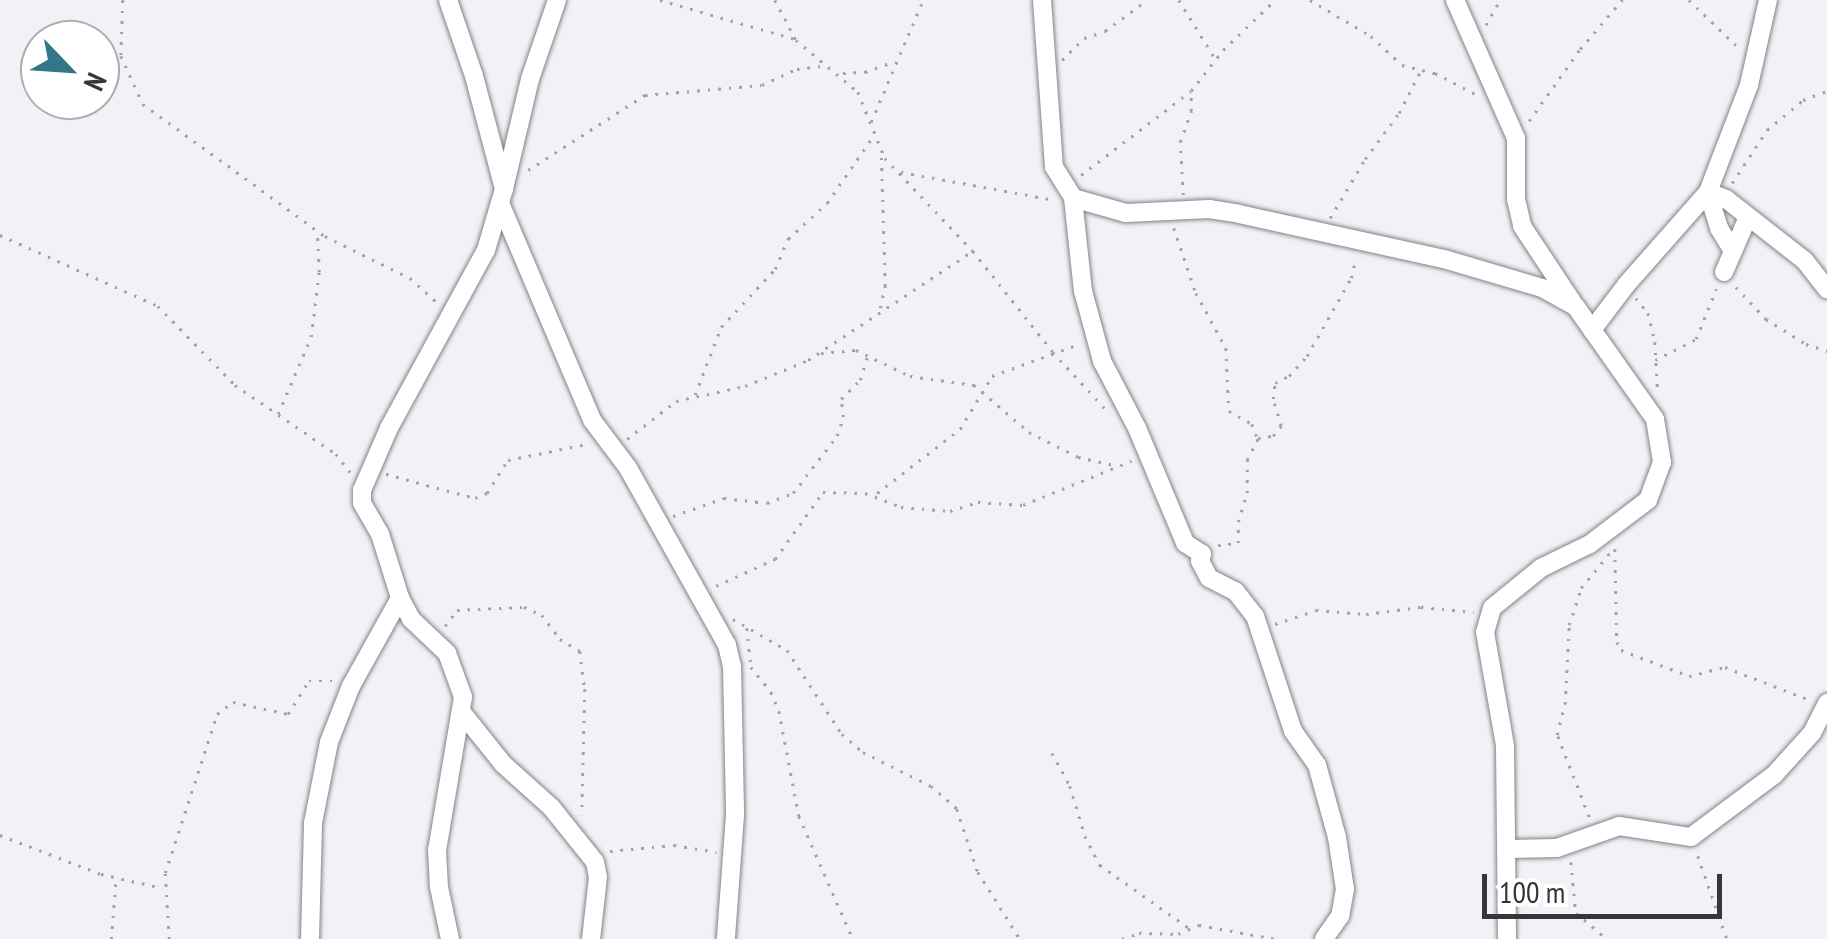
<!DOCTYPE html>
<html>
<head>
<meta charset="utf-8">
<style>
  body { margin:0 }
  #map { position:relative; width:1827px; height:939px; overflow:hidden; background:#f2f1f7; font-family:"PT Sans Narrow",sans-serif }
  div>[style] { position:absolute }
  .path>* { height:2.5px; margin-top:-1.25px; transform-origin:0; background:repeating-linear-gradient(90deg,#a2a1a5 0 2.5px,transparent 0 10.5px) }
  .roads { filter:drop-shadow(0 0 2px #838287) drop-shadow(0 0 2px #838287) }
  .minor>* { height:18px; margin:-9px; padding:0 9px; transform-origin:9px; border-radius:9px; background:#fff }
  span { translate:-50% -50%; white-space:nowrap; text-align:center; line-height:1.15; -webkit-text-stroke:8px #fff; paint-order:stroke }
  .north { position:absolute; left:20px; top:20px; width:100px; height:100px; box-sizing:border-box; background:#fff; border:2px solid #afafaf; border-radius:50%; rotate:115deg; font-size:28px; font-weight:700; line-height:40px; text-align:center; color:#363638 }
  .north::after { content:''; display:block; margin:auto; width:35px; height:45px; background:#347688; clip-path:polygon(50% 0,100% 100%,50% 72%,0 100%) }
  .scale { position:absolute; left:1482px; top:874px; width:240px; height:45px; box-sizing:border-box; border:5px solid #363638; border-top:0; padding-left:12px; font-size:30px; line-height:35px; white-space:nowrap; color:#363638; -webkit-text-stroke:8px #fff; paint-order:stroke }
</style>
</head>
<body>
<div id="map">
  <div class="path">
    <div style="left:123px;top:0;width:56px;rotate:92deg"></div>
    <div style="left:121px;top:56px;width:53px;rotate:65.4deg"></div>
    <div style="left:143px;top:104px;width:225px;rotate:36deg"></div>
    <div style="left:325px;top:236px;width:95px;rotate:26.3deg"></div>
    <div style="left:410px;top:278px;width:39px;rotate:42deg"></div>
    <div style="left:660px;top:0;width:141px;rotate:16.1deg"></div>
    <div style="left:775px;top:0;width:45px;rotate:62.3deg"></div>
    <div style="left:796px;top:40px;width:81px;rotate:40deg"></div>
    <div style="left:858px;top:92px;width:71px;rotate:67.8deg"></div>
    <div style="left:885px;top:158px;width:128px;rotate:46.6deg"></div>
    <div style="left:973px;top:251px;width:129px;rotate:51.6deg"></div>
    <div style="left:1053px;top:352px;width:83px;rotate:47.4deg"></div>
    <div style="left:1179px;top:0;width:68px;rotate:58.2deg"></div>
    <div style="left:1310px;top:0;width:71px;rotate:30.5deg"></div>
    <div style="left:1371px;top:36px;width:42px;rotate:43.1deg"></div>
    <div style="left:1402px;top:65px;width:34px;rotate:14deg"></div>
    <div style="left:1435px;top:73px;width:47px;rotate:27.6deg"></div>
    <div style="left:1689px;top:0;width:68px;rotate:43.8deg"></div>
    <div style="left:1486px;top:25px;width:29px;rotate:-61deg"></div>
    <div style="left:1062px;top:60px;width:31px;rotate:-45deg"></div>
    <div style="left:1084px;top:38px;width:22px;rotate:-18deg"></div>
    <div style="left:1105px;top:31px;width:52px;rotate:-36.4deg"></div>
    <div style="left:843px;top:73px;width:22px;rotate:-3deg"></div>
    <div style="left:865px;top:72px;width:30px;rotate:-20deg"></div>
    <div style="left:1529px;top:121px;width:88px;rotate:-54.7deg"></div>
    <div style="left:1580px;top:49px;width:65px;rotate:-49.4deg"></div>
    <div style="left:871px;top:122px;width:133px;rotate:-66.9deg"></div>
    <div style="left:528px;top:170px;width:139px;rotate:-32.7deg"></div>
    <div style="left:645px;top:95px;width:117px;rotate:-4.9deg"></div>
    <div style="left:762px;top:85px;width:38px;rotate:-25deg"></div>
    <div style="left:797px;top:69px;width:26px;rotate:-7deg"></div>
    <div style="left:901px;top:172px;width:157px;rotate:10.3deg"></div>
    <div style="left:1081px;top:175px;width:138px;rotate:-37.4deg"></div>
    <div style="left:1191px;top:91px;width:52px;rotate:-52deg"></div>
    <div style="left:1223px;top:50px;width:72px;rotate:-43.9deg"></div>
    <div style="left:1732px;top:183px;width:64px;rotate:-56.6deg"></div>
    <div style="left:1767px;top:130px;width:47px;rotate:-39.8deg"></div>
    <div style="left:1803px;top:100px;width:26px;rotate:-21deg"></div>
    <div style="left:1183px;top:195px;width:53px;rotate:-93.2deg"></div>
    <div style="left:1180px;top:142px;width:33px;rotate:-70deg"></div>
    <div style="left:1191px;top:111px;width:20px;rotate:-90deg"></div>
    <div style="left:1330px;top:218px;width:69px;rotate:-59.3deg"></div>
    <div style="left:1365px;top:159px;width:57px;rotate:-53.5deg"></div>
    <div style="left:1399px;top:113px;width:46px;rotate:-62.9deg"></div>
    <div style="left:1174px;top:228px;width:69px;rotate:71.3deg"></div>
    <div style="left:1196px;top:293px;width:63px;rotate:61.4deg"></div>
    <div style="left:1226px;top:348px;width:63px;rotate:87.3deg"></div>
    <div style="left:1229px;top:411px;width:26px;rotate:29deg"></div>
    <div style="left:1252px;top:424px;width:14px;rotate:69deg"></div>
    <div style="left:0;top:235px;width:173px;rotate:24.2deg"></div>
    <div style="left:158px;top:306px;width:110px;rotate:45.7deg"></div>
    <div style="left:235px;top:385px;width:122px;rotate:34.3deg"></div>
    <div style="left:336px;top:454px;width:23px;rotate:52deg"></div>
    <div style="left:1736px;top:287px;width:44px;rotate:46.8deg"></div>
    <div style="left:1766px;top:319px;width:47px;rotate:32deg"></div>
    <div style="left:1806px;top:344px;width:22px;rotate:18deg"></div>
    <div style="left:1636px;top:298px;width:19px;rotate:51deg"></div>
    <div style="left:1648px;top:313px;width:30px;rotate:76deg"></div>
    <div style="left:1655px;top:342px;width:52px;rotate:86.7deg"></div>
    <div style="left:880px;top:308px;width:23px;rotate:-77deg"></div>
    <div style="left:885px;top:286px;width:134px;rotate:-91.7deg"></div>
    <div style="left:821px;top:353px;width:35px;rotate:-5deg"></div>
    <div style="left:856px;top:350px;width:60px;rotate:25.7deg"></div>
    <div style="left:910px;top:376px;width:65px;rotate:8deg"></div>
    <div style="left:974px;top:385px;width:72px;rotate:40.5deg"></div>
    <div style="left:1029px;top:432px;width:55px;rotate:27deg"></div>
    <div style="left:1078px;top:457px;width:42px;rotate:12.4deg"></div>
    <div style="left:1655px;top:360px;width:46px;rotate:-27.1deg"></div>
    <div style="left:1696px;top:339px;width:54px;rotate:-68.2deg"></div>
    <div style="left:695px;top:395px;width:73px;rotate:-69.1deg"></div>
    <div style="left:721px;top:327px;width:79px;rotate:-47deg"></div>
    <div style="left:775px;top:269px;width:33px;rotate:-67deg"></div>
    <div style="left:788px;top:239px;width:53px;rotate:-42.7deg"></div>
    <div style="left:827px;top:203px;width:83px;rotate:-55.3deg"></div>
    <div style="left:278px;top:414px;width:84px;rotate:-66.8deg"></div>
    <div style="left:311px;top:337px;width:65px;rotate:-83deg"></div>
    <div style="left:319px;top:272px;width:42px;rotate:-92.7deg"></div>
    <div style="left:627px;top:439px;width:62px;rotate:-37.8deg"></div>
    <div style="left:676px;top:401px;width:71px;rotate:-12.3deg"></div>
    <div style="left:745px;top:386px;width:68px;rotate:-22.4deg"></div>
    <div style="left:808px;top:360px;width:196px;rotate:-33.5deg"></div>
    <div style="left:386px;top:474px;width:92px;rotate:15.1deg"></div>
    <div style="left:475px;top:498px;width:13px;rotate:-23deg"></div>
    <div style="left:487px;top:493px;width:39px;rotate:-58deg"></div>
    <div style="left:508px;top:460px;width:80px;rotate:-11.6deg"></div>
    <div style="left:877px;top:493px;width:105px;rotate:-37.6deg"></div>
    <div style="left:960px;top:429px;width:62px;rotate:-58.9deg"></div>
    <div style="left:992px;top:376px;width:93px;rotate:-20.2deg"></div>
    <div style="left:673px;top:516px;width:54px;rotate:-19.4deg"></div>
    <div style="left:724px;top:498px;width:43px;rotate:6.6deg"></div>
    <div style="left:767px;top:503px;width:28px;rotate:-21deg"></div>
    <div style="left:793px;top:493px;width:72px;rotate:-52.3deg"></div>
    <div style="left:837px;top:436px;width:20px;rotate:-72deg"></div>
    <div style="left:843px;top:417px;width:18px;rotate:-96deg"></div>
    <div style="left:841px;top:399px;width:27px;rotate:-45deg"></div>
    <div style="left:860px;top:380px;width:28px;rotate:-73deg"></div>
    <div style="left:1218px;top:545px;width:20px;rotate:-6deg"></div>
    <div style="left:1238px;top:543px;width:21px;rotate:-90deg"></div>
    <div style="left:1238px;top:522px;width:30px;rotate:-73deg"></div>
    <div style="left:1247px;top:493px;width:33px;rotate:-90deg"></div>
    <div style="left:1247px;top:460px;width:25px;rotate:-63deg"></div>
    <div style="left:1258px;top:438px;width:15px;rotate:-8deg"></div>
    <div style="left:1273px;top:436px;width:13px;rotate:-51deg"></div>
    <div style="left:1281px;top:426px;width:28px;rotate:-107deg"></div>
    <div style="left:1273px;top:399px;width:16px;rotate:-83deg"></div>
    <div style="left:1275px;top:383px;width:16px;rotate:-27deg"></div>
    <div style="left:1289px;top:376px;width:27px;rotate:-48deg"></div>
    <div style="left:1307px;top:356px;width:90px;rotate:-60.6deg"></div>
    <div style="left:1351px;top:278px;width:21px;rotate:-76deg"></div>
    <div style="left:1615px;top:549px;width:93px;rotate:88.8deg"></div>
    <div style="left:1617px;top:642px;width:9px;rotate:63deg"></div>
    <div style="left:1621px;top:650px;width:73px;rotate:20.9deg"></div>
    <div style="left:1689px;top:676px;width:37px;rotate:-14deg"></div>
    <div style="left:1725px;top:667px;width:88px;rotate:21.3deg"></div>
    <div style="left:716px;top:586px;width:65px;rotate:-24.6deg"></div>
    <div style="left:775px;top:559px;width:82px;rotate:-54.4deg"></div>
    <div style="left:823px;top:492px;width:42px;rotate:1.4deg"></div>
    <div style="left:865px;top:493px;width:39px;rotate:21deg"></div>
    <div style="left:901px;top:507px;width:49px;rotate:4.7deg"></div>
    <div style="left:950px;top:511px;width:29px;rotate:-18deg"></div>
    <div style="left:978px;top:502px;width:45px;rotate:3.8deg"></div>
    <div style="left:1023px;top:505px;width:117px;rotate:-22.2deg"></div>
    <div style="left:733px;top:619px;width:62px;rotate:29.9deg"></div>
    <div style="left:787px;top:650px;width:100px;rotate:56.8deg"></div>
    <div style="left:842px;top:734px;width:28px;rotate:41deg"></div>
    <div style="left:863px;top:752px;width:76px;rotate:26.6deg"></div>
    <div style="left:931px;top:786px;width:35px;rotate:41deg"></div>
    <div style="left:957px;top:809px;width:66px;rotate:71.6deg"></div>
    <div style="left:978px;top:872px;width:79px;rotate:57.9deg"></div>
    <div style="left:1275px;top:624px;width:43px;rotate:-18.9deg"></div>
    <div style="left:1316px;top:610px;width:50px;rotate:4.6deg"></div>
    <div style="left:1366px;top:614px;width:55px;rotate:-7.3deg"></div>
    <div style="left:1421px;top:607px;width:53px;rotate:5.4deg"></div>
    <div style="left:445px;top:626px;width:20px;rotate:-53deg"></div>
    <div style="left:457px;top:610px;width:67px;rotate:-2.6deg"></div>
    <div style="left:524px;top:607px;width:20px;rotate:24deg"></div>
    <div style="left:542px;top:615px;width:30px;rotate:53deg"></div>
    <div style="left:560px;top:639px;width:23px;rotate:31deg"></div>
    <div style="left:580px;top:651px;width:38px;rotate:83deg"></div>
    <div style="left:585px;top:689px;width:126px;rotate:91.4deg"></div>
    <div style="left:747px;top:628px;width:39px;rotate:84deg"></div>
    <div style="left:751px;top:667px;width:32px;rotate:51deg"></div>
    <div style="left:771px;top:692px;width:21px;rotate:67deg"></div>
    <div style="left:779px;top:711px;width:107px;rotate:79.2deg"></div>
    <div style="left:799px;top:816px;width:134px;rotate:66.3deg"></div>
    <div style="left:1052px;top:753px;width:38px;rotate:61deg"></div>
    <div style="left:1070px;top:786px;width:52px;rotate:73.3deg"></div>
    <div style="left:1085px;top:836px;width:33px;rotate:63deg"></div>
    <div style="left:1100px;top:865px;width:109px;rotate:35.3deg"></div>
    <div style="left:1589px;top:817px;width:88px;rotate:-111.3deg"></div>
    <div style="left:1557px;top:735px;width:32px;rotate:-76deg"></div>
    <div style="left:1565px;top:704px;width:79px;rotate:-87.1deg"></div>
    <div style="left:1569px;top:625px;width:39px;rotate:-72deg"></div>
    <div style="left:1581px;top:588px;width:50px;rotate:-50.6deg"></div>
    <div style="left:0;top:835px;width:108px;rotate:21.1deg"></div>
    <div style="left:101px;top:874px;width:63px;rotate:12.9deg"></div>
    <div style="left:610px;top:851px;width:64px;rotate:-5.4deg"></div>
    <div style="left:674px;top:845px;width:43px;rotate:9.5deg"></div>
    <div style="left:1698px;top:856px;width:88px;rotate:70.7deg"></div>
    <div style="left:1571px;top:862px;width:51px;rotate:84.4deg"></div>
    <div style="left:1576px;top:913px;width:40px;rotate:40deg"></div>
    <div style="left:111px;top:939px;width:59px;rotate:-85.2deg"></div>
    <div style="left:169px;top:939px;width:66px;rotate:-93.5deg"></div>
    <div style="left:165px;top:873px;width:167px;rotate:-71.9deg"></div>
    <div style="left:217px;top:714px;width:20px;rotate:-37deg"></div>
    <div style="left:233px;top:702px;width:56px;rotate:12.3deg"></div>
    <div style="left:288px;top:714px;width:39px;rotate:-58deg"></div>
    <div style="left:309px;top:681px;width:23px"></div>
    <div style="left:1122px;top:939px;width:18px;rotate:-19deg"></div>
    <div style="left:1139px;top:933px;width:39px;rotate:1deg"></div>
    <div style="left:1178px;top:934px;width:23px;rotate:-23deg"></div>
    <div style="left:1199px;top:925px;width:78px;rotate:10.3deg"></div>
  </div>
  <div class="roads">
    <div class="minor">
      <div style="left:448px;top:0;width:80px;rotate:71.1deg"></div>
      <div style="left:474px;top:76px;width:117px;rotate:75.1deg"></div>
      <div style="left:504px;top:189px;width:64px;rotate:106.4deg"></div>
      <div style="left:486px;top:250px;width:203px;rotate:118.6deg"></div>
      <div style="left:389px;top:428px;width:68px;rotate:113.5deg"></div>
      <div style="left:362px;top:490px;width:13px;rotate:90deg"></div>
      <div style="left:362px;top:503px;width:36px;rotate:60deg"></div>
      <div style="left:380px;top:534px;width:67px;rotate:72.6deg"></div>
      <div style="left:400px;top:598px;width:24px;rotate:62deg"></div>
      <div style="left:411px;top:619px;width:50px;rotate:43.4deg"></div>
      <div style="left:447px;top:653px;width:47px;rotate:70deg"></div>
      <div style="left:463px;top:697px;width:155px;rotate:99.6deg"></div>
      <div style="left:437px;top:850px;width:37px;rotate:87deg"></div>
      <div style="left:439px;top:887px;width:53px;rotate:78.1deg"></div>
      <div style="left:1042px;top:0;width:167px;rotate:85.9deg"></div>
      <div style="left:1054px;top:167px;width:36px;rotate:58deg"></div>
      <div style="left:1073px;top:198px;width:55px;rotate:15.8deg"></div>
      <div style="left:1126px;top:213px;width:83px;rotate:-2.8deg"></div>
      <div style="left:1209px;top:209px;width:30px;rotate:9deg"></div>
      <div style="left:1239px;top:214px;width:210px;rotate:12.4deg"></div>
      <div style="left:1444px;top:259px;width:102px;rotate:16.5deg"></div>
      <div style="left:1542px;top:288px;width:39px;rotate:29deg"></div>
      <div style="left:1576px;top:307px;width:137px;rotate:54.8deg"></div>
      <div style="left:1655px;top:419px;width:44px;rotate:80.8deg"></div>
      <div style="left:1662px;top:462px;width:40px;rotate:110.2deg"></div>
      <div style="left:1648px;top:500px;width:73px;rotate:142.8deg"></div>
      <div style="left:1590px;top:544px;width:55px;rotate:153.9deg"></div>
      <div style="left:1541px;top:568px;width:63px;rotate:140.8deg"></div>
      <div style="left:1492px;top:608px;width:25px;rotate:106deg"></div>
      <div style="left:1485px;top:632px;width:116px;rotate:80deg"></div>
      <div style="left:1505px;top:746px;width:193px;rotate:89.4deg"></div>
      <div style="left:1455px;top:0;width:151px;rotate:66.2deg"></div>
      <div style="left:1516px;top:138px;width:61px;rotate:90deg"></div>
      <div style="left:1516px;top:199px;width:28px;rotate:77deg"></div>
      <div style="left:1522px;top:226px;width:92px;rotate:56.5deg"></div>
      <div style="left:504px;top:189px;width:113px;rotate:-76.7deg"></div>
      <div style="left:530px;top:79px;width:83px;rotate:-71.1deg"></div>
      <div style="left:1708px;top:192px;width:19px;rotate:21deg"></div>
      <div style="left:1726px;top:199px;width:100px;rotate:38.1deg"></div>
      <div style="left:1805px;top:261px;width:36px;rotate:52deg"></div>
      <div style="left:1708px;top:192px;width:38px;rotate:73deg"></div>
      <div style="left:1719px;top:228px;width:27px;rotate:59deg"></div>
      <div style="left:1073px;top:198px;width:94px;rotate:83.9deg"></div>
      <div style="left:1083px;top:291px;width:73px;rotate:74.8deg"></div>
      <div style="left:1102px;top:361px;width:76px;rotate:62.4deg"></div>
      <div style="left:1137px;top:428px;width:125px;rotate:67.3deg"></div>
      <div style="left:1185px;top:543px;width:20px;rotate:33deg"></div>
      <div style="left:1202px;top:554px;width:7px;rotate:106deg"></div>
      <div style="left:1200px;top:561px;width:19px;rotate:62deg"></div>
      <div style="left:1209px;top:578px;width:30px;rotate:27deg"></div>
      <div style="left:1236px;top:592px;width:31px;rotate:52deg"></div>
      <div style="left:1255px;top:616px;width:121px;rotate:71.7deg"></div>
      <div style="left:1293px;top:731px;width:42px;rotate:54.8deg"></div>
      <div style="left:1317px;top:765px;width:75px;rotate:74.5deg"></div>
      <div style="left:1337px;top:837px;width:53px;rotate:81.3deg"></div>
      <div style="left:1345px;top:889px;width:27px;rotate:100deg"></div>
      <div style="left:1340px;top:916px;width:28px;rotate:125deg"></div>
      <div style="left:500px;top:203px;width:236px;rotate:67deg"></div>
      <div style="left:592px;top:420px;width:60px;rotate:53.1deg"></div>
      <div style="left:628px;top:468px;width:203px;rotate:60.8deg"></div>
      <div style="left:727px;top:645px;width:22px;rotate:77deg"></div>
      <div style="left:732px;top:666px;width:149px;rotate:88.8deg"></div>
      <div style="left:735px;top:815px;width:124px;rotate:94.2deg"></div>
      <div style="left:1724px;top:272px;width:60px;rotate:-66.4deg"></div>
      <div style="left:1592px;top:330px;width:56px;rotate:-52.9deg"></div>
      <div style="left:1626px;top:285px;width:124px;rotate:-48.6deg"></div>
      <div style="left:1708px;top:192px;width:115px;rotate:-69deg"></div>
      <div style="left:1749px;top:85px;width:87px;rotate:-77.4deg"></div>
      <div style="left:463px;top:714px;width:64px;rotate:51.3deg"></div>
      <div style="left:503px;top:764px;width:64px;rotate:41.9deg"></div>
      <div style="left:551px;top:807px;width:70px;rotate:51.3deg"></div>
      <div style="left:595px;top:862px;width:15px;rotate:79deg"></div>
      <div style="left:598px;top:877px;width:62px;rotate:96.4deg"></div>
      <div style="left:1508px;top:849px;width:49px;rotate:-1.2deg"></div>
      <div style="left:1557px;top:848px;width:66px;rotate:-19.5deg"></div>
      <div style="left:1619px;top:826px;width:73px;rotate:8.7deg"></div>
      <div style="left:1691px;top:837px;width:104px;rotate:-36.8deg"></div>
      <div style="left:1774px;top:775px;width:57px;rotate:-47.9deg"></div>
      <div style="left:1812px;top:733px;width:34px;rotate:-63deg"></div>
      <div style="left:310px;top:939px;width:116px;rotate:-88.5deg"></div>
      <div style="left:313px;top:823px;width:83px;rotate:-78.8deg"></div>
      <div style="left:329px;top:742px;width:60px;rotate:-68.6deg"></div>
      <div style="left:351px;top:686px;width:101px;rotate:-60.9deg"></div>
    </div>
  </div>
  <div class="north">N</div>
  <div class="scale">100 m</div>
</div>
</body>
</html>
